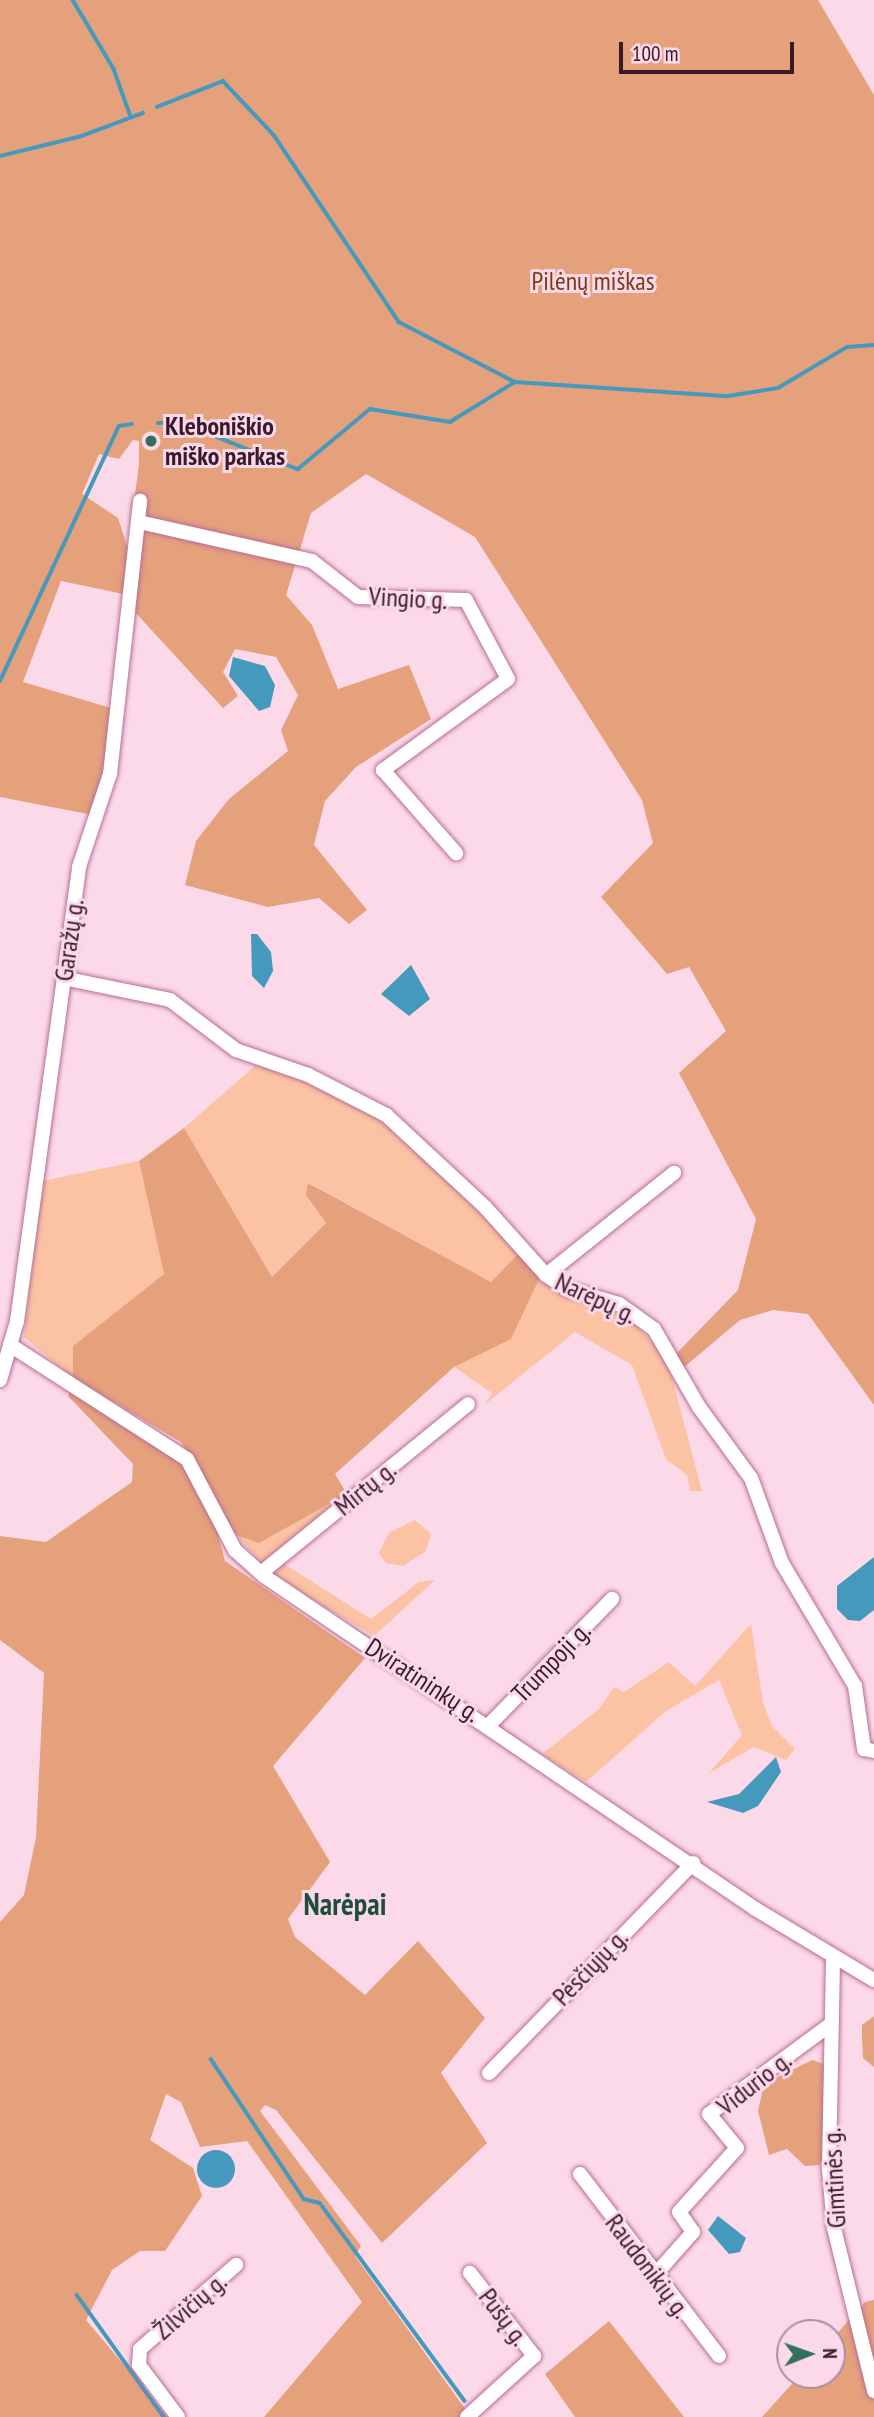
<!DOCTYPE html>
<html>
<head>
<meta charset="utf-8">
<style>
  body { margin:0 }
  #map { position:relative; width:874px; height:2417px; overflow:hidden; background:#fcd9e9; font-family:"PT Sans Narrow",sans-serif }
  div>[style] { position:absolute }
  .green>* { inset:0; background:#fbc2a4 }
  .forest>* { inset:0; background:#e5a07c }
  .water>* { inset:0; background:#4499bc }
  .round { border-radius:50% }
  .stream>* { height:3.5px; margin:-1.75px; padding:0 1.75px; transform-origin:1.75px; border-radius:1.75px; background:#4499bc }
  .roads { filter:drop-shadow(0 0 2px #b96d94) drop-shadow(0 0 2px #b96d94) }
  .minor>* { height:14px; margin:-7px; padding:0 7px; transform-origin:7px; border-radius:7px; background:#fff }
  .dots>* { width:19px; height:19px; translate:-50% -50%; box-sizing:border-box; border:4px solid #fcd9e9; border-radius:50% }
  span { translate:-50% -50%; white-space:nowrap; text-align:center; line-height:1.15; -webkit-text-stroke:6px #fcd9e9; paint-order:stroke }
  .park-label { font-size:26px; color:#7b3c15 }
  .poi-label { font-size:26px; color:#391a2b; font-weight:700 }
  .left { translate:0 -50%; text-align:left }
  .street-label { font-size:26px; color:#391a2b }
  .quarter-label { font-size:30px; color:#1d4e3d; font-weight:700 }
  .north { position:absolute; left:776px; top:2319px; width:70px; height:70px; box-sizing:border-box; background:#fcd9e9; border:2px solid #ae8d9d; border-radius:50%; rotate:89deg; font-size:19px; font-weight:700; line-height:28px; text-align:center; color:#391a2b }
  .north::after { content:''; display:block; margin:auto; width:24px; height:32px; background:#33705b; clip-path:polygon(50% 0,100% 100%,50% 72%,0 100%) }
  .scale { position:absolute; left:619px; top:42px; width:175px; height:32px; box-sizing:border-box; border:4px solid #391a2b; border-top:0; padding-left:9px; font-size:21px; line-height:24px; white-space:nowrap; color:#391a2b; -webkit-text-stroke:5px #fcd9e9; paint-order:stroke }
</style>
</head>
<body>
<div id="map">
  <div class="green">
    <div style="clip-path:polygon(257px 1064px,308px 1080px,395px 1129px,520px 1252px,491px 1282px,309px 1183px,306px 1195px,326px 1223px,272px 1277px,184px 1128px)"></div>
    <div style="clip-path:polygon(139px 1161px,164px 1274px,73px 1346px,73px 1378px,24px 1337px,42px 1181px)"></div>
    <div style="clip-path:polygon(540px 1277px,622px 1312px,666px 1355px,702px 1491px,690px 1491px,687px 1475px,666px 1459px,632px 1365px,575px 1332px,484px 1405px,492px 1393px,454px 1367px,511px 1338px)"></div>
    <div style="clip-path:polygon(347px 1494px,360px 1501px,284px 1564px,371px 1619px,419px 1582px,435px 1580px,374px 1636px,276px 1578px,236px 1535px,259px 1542px)"></div>
    <div style="clip-path:polygon(415px 1520px,431px 1534px,426px 1551px,403px 1566px,386px 1563px,379px 1553px,389px 1533px)"></div>
    <div style="clip-path:polygon(751px 1624px,763px 1703px,772px 1726px,795px 1749px,786px 1760px,754px 1747px,709px 1773px,742px 1735px,719px 1680px,666px 1711px,586px 1782px,542px 1754px,600px 1708px,614px 1687px,624px 1692px,669px 1662px,695px 1686px)"></div>
  </div>
  <div class="forest">
    <div style="clip-path:polygon(evenodd,0 0,818px 0,874px 95px,874px 1405px,808px 1314px,773px 1310px,740px 1320px,682px 1369px,676px 1354px,738px 1290px,756px 1219px,679px 1073px,726px 1031px,689px 967px,667px 974px,601px 897px,653px 843px,642px 800px,475px 537px,366px 474px,311px 513px,286px 595px,312px 625px,338px 689px,409px 665px,431px 719px,356px 767px,325px 801px,314px 845px,367px 910px,349px 924px,319px 898px,268px 907px,185px 885px,196px 841px,229px 799px,288px 751px,281px 730px,298px 695px,276px 657px,235px 649px,223px 672px,238px 696px,223px 708px,135px 612px,133px 596px,61px 581px,23px 682px,111px 708px,104px 782px,93px 815px,0 797px,0 0,133px 440px,139px 441px,139px 464px,128px 549px,118px 518px,82px 494px,99px 454px,119px 459px,133px 440px)"></div>
    <div style="clip-path:polygon(184px 1128px,272px 1277px,326px 1223px,306px 1195px,308px 1183px,491px 1282px,520px 1252px,540px 1277px,511px 1339px,454px 1367px,335px 1474px,347px 1494px,259px 1543px,236px 1535px,181px 1442px,73px 1378px,73px 1346px,164px 1274px,139px 1161px)"></div>
    <div style="clip-path:polygon(72px 1386px,178px 1456px,213px 1516px,225px 1561px,365px 1658px,273px 1766px,330px 1862px,288px 1919px,295px 1937px,365px 1995px,418px 1941px,485px 2018px,441px 2073px,487px 2143px,382px 2243px,276px 2110px,265px 2105px,260px 2111px,361px 2246px,355px 2256px,471px 2417px,264px 2417px,362px 2302px,247px 2141px,200px 2147px,181px 2102px,166px 2094px,150px 2140px,193px 2168px,202px 2196px,165px 2251px,140px 2251px,112px 2270px,86px 2320px,168px 2417px,0 2417px,0 1922px,24px 1895px,36px 1837px,44px 1673px,0 1640px,0 1536px,46px 1542px,132px 1482px,133px 1464px,68px 1396px)"></div>
    <div style="clip-path:polygon(874px 2016px,874px 2067px,863px 2058px,862px 2037px,862px 2025px)"></div>
    <div style="clip-path:polygon(812px 2060px,827px 2065px,827px 2145px,821px 2165px,805px 2166px,787px 2149px,769px 2155px,758px 2111px,764px 2084px)"></div>
    <div style="clip-path:polygon(874px 2300px,874px 2417px,762px 2417px,800px 2375px,832px 2375px,832px 2339px,865px 2302px)"></div>
    <div style="clip-path:polygon(609px 2321px,684px 2417px,575px 2417px,545px 2374px)"></div>
  </div>
  <div class="water">
    <div style="clip-path:polygon(233px 657px,265px 666px,275px 685px,270px 707px,259px 711px,229px 676px)"></div>
    <div style="clip-path:polygon(257px 934px,271px 952px,273px 971px,264px 988px,252px 976px,251px 934px)"></div>
    <div style="clip-path:polygon(411px 965px,430px 999px,409px 1016px,381px 994px)"></div>
    <div style="clip-path:polygon(874px 1557px,874px 1610px,860px 1621px,848px 1620px,837px 1609px,837px 1586px)"></div>
    <div style="clip-path:polygon(776px 1757px,781px 1772px,758px 1806px,743px 1813px,707px 1802px,739px 1794px)"></div>
    <div class="round" style="left:197px;top:2150px;width:38px;height:38px"></div>
    <div style="clip-path:polygon(718px 2216px,746px 2238px,740px 2252px,729px 2254px,708px 2230px)"></div>
  </div>
  <div class="stream">
    <div style="left:73px;top:0;width:80px;rotate:59.3deg"></div>
    <div style="left:114px;top:69px;width:51px;rotate:70.5deg"></div>
    <div style="left:157px;top:107px;width:71px;rotate:-21.5deg"></div>
    <div style="left:223px;top:81px;width:74px;rotate:46.6deg"></div>
    <div style="left:274px;top:135px;width:225px;rotate:56.2deg"></div>
    <div style="left:399px;top:322px;width:131px;rotate:27.3deg"></div>
    <div style="left:515px;top:382px;width:213px;rotate:3.8deg"></div>
    <div style="left:728px;top:396px;width:51px;rotate:-9.1deg"></div>
    <div style="left:778px;top:388px;width:80px;rotate:-30.7deg"></div>
    <div style="left:847px;top:347px;width:27px;rotate:-4deg"></div>
    <div style="left:0;top:156px;width:84px;rotate:-13.7deg"></div>
    <div style="left:82px;top:136px;width:65px;rotate:-20.7deg"></div>
    <div style="left:158px;top:423px;width:21px;rotate:-3deg"></div>
    <div style="left:179px;top:422px;width:128px;rotate:21.6deg"></div>
    <div style="left:298px;top:469px;width:94px;rotate:-39.8deg"></div>
    <div style="left:370px;top:409px;width:81px;rotate:9.2deg"></div>
    <div style="left:450px;top:422px;width:76px;rotate:-31.6deg"></div>
    <div style="left:0;top:681px;width:281px;rotate:-65deg"></div>
    <div style="left:119px;top:426px;width:13px;rotate:-9deg"></div>
    <div style="left:211px;top:2059px;width:168px;rotate:56.4deg"></div>
    <div style="left:304px;top:2199px;width:16px;rotate:14deg"></div>
    <div style="left:320px;top:2203px;width:245px;rotate:53.8deg"></div>
    <div style="left:77px;top:2295px;width:150px;rotate:54.5deg"></div>
  </div>
  <div class="roads">
    <div class="minor">
      <div style="left:139px;top:522px;width:177px;rotate:12.7deg"></div>
      <div style="left:312px;top:561px;width:58px;rotate:38deg"></div>
      <div style="left:358px;top:597px;width:108px;rotate:1.6deg"></div>
      <div style="left:466px;top:600px;width:89px;rotate:62deg"></div>
      <div style="left:508px;top:679px;width:155px;rotate:143.9deg"></div>
      <div style="left:383px;top:770px;width:111px;rotate:48.7deg"></div>
      <div style="left:63px;top:978px;width:109px;rotate:11.6deg"></div>
      <div style="left:170px;top:1000px;width:83px;rotate:37.1deg"></div>
      <div style="left:236px;top:1050px;width:76px;rotate:19.1deg"></div>
      <div style="left:308px;top:1075px;width:88px;rotate:27.1deg"></div>
      <div style="left:386px;top:1115px;width:135px;rotate:42.9deg"></div>
      <div style="left:485px;top:1207px;width:91px;rotate:48.1deg"></div>
      <div style="left:546px;top:1275px;width:25px;rotate:34deg"></div>
      <div style="left:567px;top:1289px;width:54px;rotate:16.1deg"></div>
      <div style="left:619px;top:1304px;width:43px;rotate:35.5deg"></div>
      <div style="left:654px;top:1329px;width:90px;rotate:60deg"></div>
      <div style="left:699px;top:1407px;width:88px;rotate:53.8deg"></div>
      <div style="left:751px;top:1478px;width:90px;rotate:70deg"></div>
      <div style="left:782px;top:1563px;width:143px;rotate:59.3deg"></div>
      <div style="left:855px;top:1686px;width:64px;rotate:81.9deg"></div>
      <div style="left:864px;top:1749px;width:10px;rotate:11deg"></div>
      <div style="left:546px;top:1275px;width:164px;rotate:-38.6deg"></div>
      <div style="left:10px;top:1345px;width:211px;rotate:32.8deg"></div>
      <div style="left:187px;top:1459px;width:103px;rotate:62.2deg"></div>
      <div style="left:235px;top:1550px;width:39px;rotate:42deg"></div>
      <div style="left:264px;top:1576px;width:592px;rotate:34.12deg"></div>
      <div style="left:754px;top:1908px;width:140px;rotate:31deg"></div>
      <div style="left:0;top:1380px;width:61px;rotate:-73.9deg"></div>
      <div style="left:17px;top:1321px;width:458px;rotate:-82.2deg"></div>
      <div style="left:79px;top:867px;width:98px;rotate:-71.6deg"></div>
      <div style="left:110px;top:774px;width:275px;rotate:-83.7deg"></div>
      <div style="left:261px;top:1573px;width:267px;rotate:-39.2deg"></div>
      <div style="left:490px;top:1724px;width:175px;rotate:-45.7deg"></div>
      <div style="left:833px;top:1960px;width:209px;rotate:91.1deg"></div>
      <div style="left:829px;top:2169px;width:59px;rotate:85.2deg"></div>
      <div style="left:834px;top:2228px;width:168px;rotate:76.2deg"></div>
      <div style="left:489px;top:2073px;width:293px;rotate:-45.8deg"></div>
      <div style="left:580px;top:2174px;width:229px;rotate:52.6deg"></div>
      <div style="left:654px;top:2276px;width:59px;rotate:-48.4deg"></div>
      <div style="left:693px;top:2232px;width:24px;rotate:-125deg"></div>
      <div style="left:679px;top:2212px;width:86px;rotate:-47.8deg"></div>
      <div style="left:737px;top:2148px;width:44px;rotate:-129.5deg"></div>
      <div style="left:709px;top:2114px;width:152px;rotate:-36.4deg"></div>
      <div style="left:178px;top:2417px;width:65px;rotate:-126.9deg"></div>
      <div style="left:139px;top:2365px;width:16px;rotate:-86deg"></div>
      <div style="left:140px;top:2349px;width:128px;rotate:-41.2deg"></div>
      <div style="left:467px;top:2417px;width:91px;rotate:-42.3deg"></div>
      <div style="left:534px;top:2356px;width:105px;rotate:-127.6deg"></div>
    </div>
  </div>
  <div class="dots">
    <div style="left:151px;top:441px;background:#33705b"></div>
  </div>
  <div class="park-label">
    <span style="left:593px;top:281px">Pilėnų miškas</span>
  </div>
  <div class="poi-label">
    <span class="left" style="left:165px;top:441px">Kleboniškio<br>miško parkas</span>
  </div>
  <div class="street-label">
    <span style="left:408px;top:598px;rotate:3deg">Vingio g.</span>
    <span style="left:69px;top:940px;rotate:-82deg">Garažų g.</span>
    <span style="left:596px;top:1298px;rotate:25deg">Narėpų g.</span>
    <span style="left:365px;top:1488px;rotate:-39deg">Mirtų g.</span>
    <span style="left:551px;top:1662px;rotate:-46deg">Trumpoji g.</span>
    <span style="left:423px;top:1680px;rotate:33deg">Dviratininkų g.</span>
    <span style="left:590px;top:1967px;rotate:-46deg">Pėsčiųjų g.</span>
    <span style="left:754px;top:2083px;rotate:-38deg">Vidurio g.</span>
    <span style="left:834px;top:2178px;rotate:-93deg">Gimtinės g.</span>
    <span style="left:648px;top:2266px;rotate:53deg">Raudonikių g.</span>
    <span style="left:190px;top:2306px;rotate:-41deg">Žilvičių g.</span>
    <span style="left:504px;top:2317px;rotate:53deg">Pušų g.</span>
  </div>
  <div class="quarter-label">
    <span style="left:345px;top:1904px">Narėpai</span>
  </div>
  <div class="north">N</div>
  <div class="scale">100 m</div>
</div>
</body>
</html>
